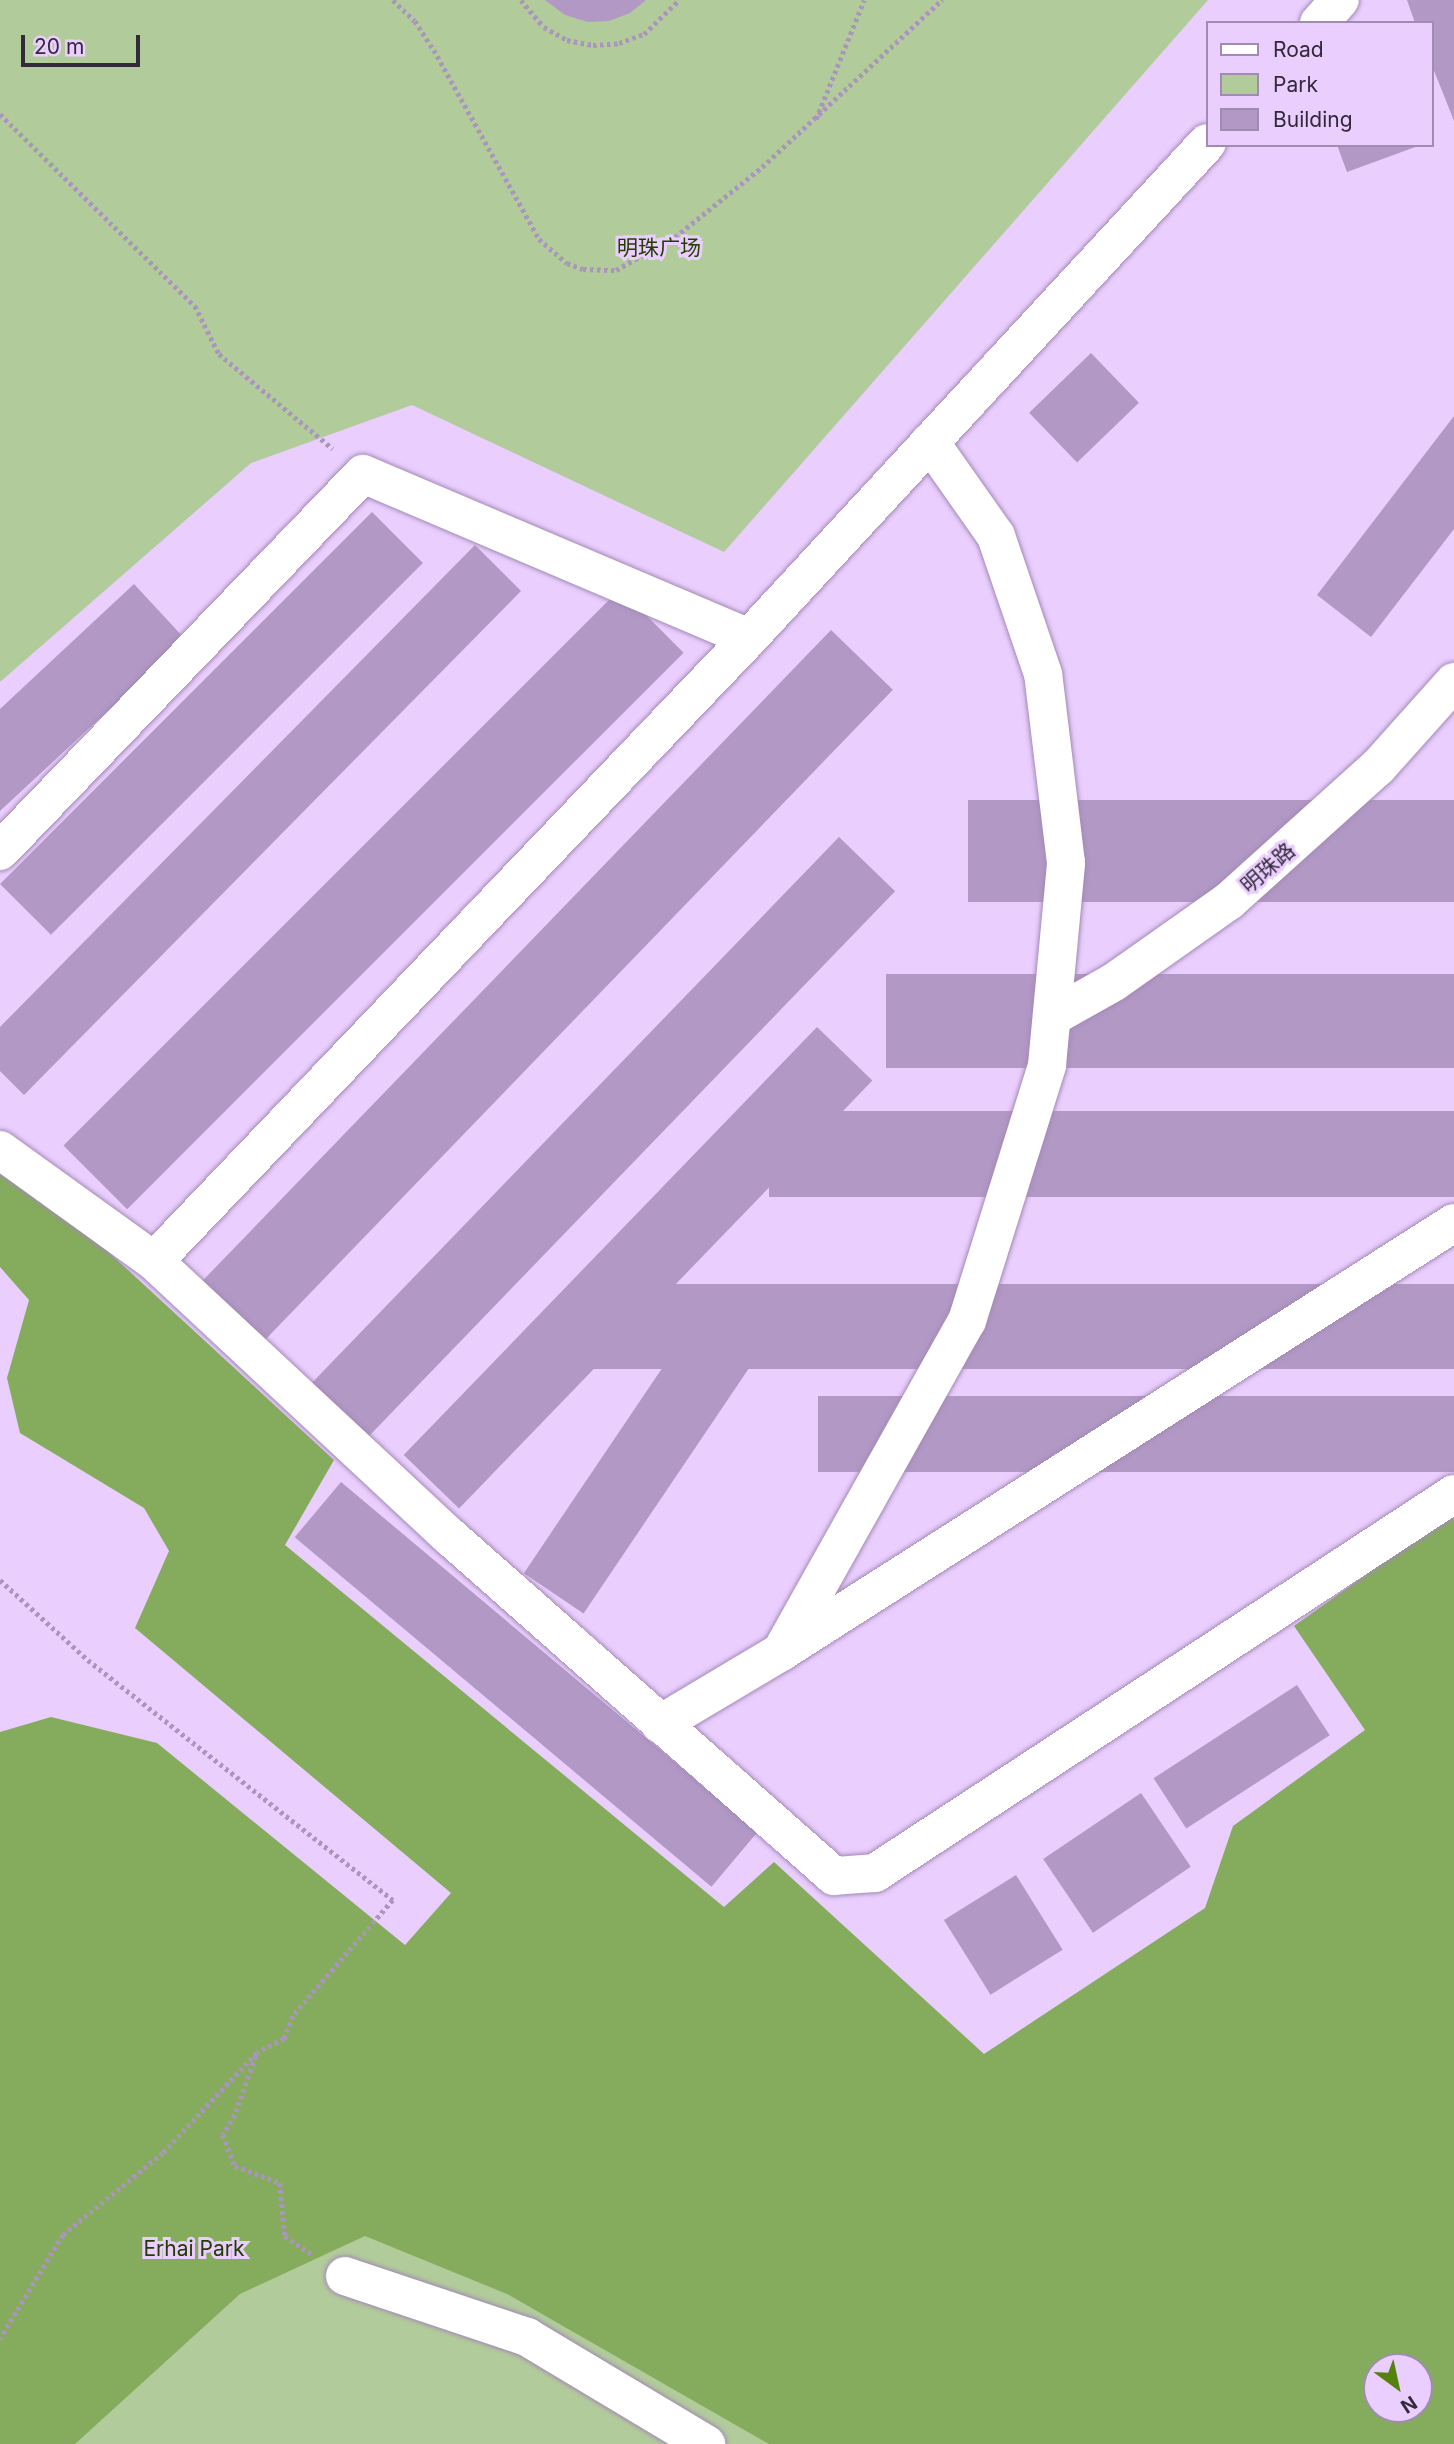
<!DOCTYPE html>
<html>
<head>
<meta charset="utf-8">
<style>
  body { margin:0 }
  #map { position:relative; width:1454px; height:2444px; overflow:hidden; background:#e9cefe; font-family:Inter,"Noto Sans SC",sans-serif }
  div>[style] { position:absolute }
  .green>* { inset:0; background:#b2cb9b }
  .forest>* { inset:0; background:#85ac5c }
  .building>* { inset:0; background:#b298c5; transform-origin:0 0 }
  .path>* { height:4.5px; margin-top:-2.25px; transform-origin:0; background:repeating-linear-gradient(90deg,#ab96bb 0 3.5px,transparent 0 7px) }
  .roads { filter:drop-shadow(0 0 2px #a38ab6) drop-shadow(0 0 2px #a38ab6) }
  .minor>* { height:38px; margin:-19px; padding:0 19px; transform-origin:19px; border-radius:19px; background:#fff }
  span { translate:-50% -50%; white-space:nowrap; text-align:center; line-height:1.15; -webkit-text-stroke:6px #e9cefe; paint-order:stroke }
  .park-label { font-size:21px; color:#233c00 }
  .street-label { font-size:21px; color:#33293b }
  .legend { position:absolute; left:1206px; top:21px; width:228px; height:126px; box-sizing:border-box; background:#e9cefe; border:2px solid #a08cb0; margin:0; padding:9px 12px; list-style:none; font-size:21px; color:#33293b }
  .legend li { display:flex; align-items:center; gap:14px; height:35px }
  .legend b { width:35px; border:2px solid #a08cb0 }
  .north { position:absolute; left:1363px; top:2353px; width:70px; height:70px; box-sizing:border-box; background:#e9cefe; border:2px solid #a08cb0; border-radius:50%; rotate:147deg; font-size:19px; font-weight:700; line-height:28px; text-align:center; color:#33293b }
  .north::after { content:''; display:block; margin:auto; width:24px; height:32px; background:#55820e; clip-path:polygon(50% 0,100% 100%,50% 72%,0 100%) }
  .scale { position:absolute; left:21px; top:35px; width:119px; height:32px; box-sizing:border-box; border:4px solid #33293b; border-top:0; padding-left:9px; font-size:21px; line-height:24px; white-space:nowrap; color:#33293b; -webkit-text-stroke:5px #e9cefe; paint-order:stroke }
</style>
</head>
<body>
<div id="map">
  <div class="green">
    <div style="clip-path:polygon(0 0,1208px 0,724px 552px,412px 405px,251px 463px,0 682px)"></div>
    <div style="clip-path:polygon(0 2049px,945px 2444px,0 2444px)"></div>
  </div>
  <div class="forest">
    <div style="clip-path:polygon(evenodd,0 1152px,334px 1460px,285px 1545px,724px 1907px,774px 1862px,984px 2054px,1205px 1908px,1233px 1826px,1365px 1730px,1294px 1626px,1454px 1512px,1454px 2444px,769px 2444px,507px 2294px,365px 2236px,240px 2294px,75px 2444px,0 2444px,0 1732px,51px 1717px,157px 1743px,405px 1945px,451px 1893px,135px 1628px,169px 1551px,144px 1508px,20px 1433px,7px 1378px,29px 1300px,0 1267px,0 1152px,1377px 2367px,1419px 2367px,1419px 2409px,1377px 2409px,1377px 2367px)"></div>
  </div>
  <div class="building">
    <div style="clip-path:polygon(545px 0,646px 0,630px 13px,609px 21px,588px 22px,565px 15px)"></div>
    <div style="clip-path:polygon(1407px 0,1454px 0,1454px 121px,1431px 63px,1431px 23px,1415px 23px)"></div>
    <div style="clip-path:polygon(1337px 145px,1418px 145px,1418px 146px,1347px 172px)"></div>
    <div style="left:1091px;top:353px;width:69px;height:86px;rotate:46deg"></div>
    <div style="clip-path:polygon(1454px 416px,1454px 529px,1371px 637px,1317px 595px)"></div>
    <div style="left:372px;top:512px;width:72px;height:526px;rotate:45deg"></div>
    <div style="clip-path:polygon(475px 545px,521px 591px,24px 1095px,0 1071px,0 1027px)"></div>
    <div style="clip-path:polygon(134px 584px,185px 639px,0 811px,0 709px)"></div>
    <div style="left:620px;top:589px;width:90px;height:787px;rotate:45deg"></div>
    <div style="left:831px;top:630px;width:86px;height:906px;rotate:44deg"></div>
    <div style="left:1454px;top:800px;width:102px;height:486px;rotate:90deg"></div>
    <div style="left:839px;top:837px;width:78px;height:760px;rotate:44deg"></div>
    <div style="left:1454px;top:974px;width:94px;height:568px;rotate:90deg"></div>
    <div style="left:817px;top:1027px;width:77px;height:595px;rotate:44deg"></div>
    <div style="left:1454px;top:1111px;width:86px;height:685px;rotate:90deg"></div>
    <div style="left:1454px;top:1284px;width:85px;height:866px;rotate:90deg"></div>
    <div style="left:700px;top:1312px;width:72px;height:315px;rotate:34deg"></div>
    <div style="left:1454px;top:1396px;width:76px;height:636px;rotate:90deg"></div>
    <div style="left:341px;top:1482px;width:544px;height:72px;rotate:40deg"></div>
    <div style="left:1297px;top:1685px;width:60px;height:171px;rotate:57deg"></div>
    <div style="left:1141px;top:1793px;width:89px;height:118px;rotate:56deg"></div>
    <div style="left:1016px;top:1875px;width:88px;height:85px;rotate:58deg"></div>
  </div>
  <div class="path">
    <div style="left:393px;top:0;width:30px;rotate:44deg"></div>
    <div style="left:415px;top:21px;width:35px;rotate:57deg"></div>
    <div style="left:434px;top:50px;width:216px;rotate:60.9deg"></div>
    <div style="left:539px;top:239px;width:37px;rotate:41deg"></div>
    <div style="left:567px;top:263px;width:17px;rotate:21deg"></div>
    <div style="left:583px;top:269px;width:33px;rotate:2deg"></div>
    <div style="left:616px;top:270px;width:68px;rotate:-29.2deg"></div>
    <div style="left:675px;top:237px;width:112px;rotate:-38.8deg"></div>
    <div style="left:762px;top:167px;width:246px;rotate:-42.9deg"></div>
    <div style="left:521px;top:0;width:35px;rotate:50deg"></div>
    <div style="left:544px;top:27px;width:26px;rotate:29deg"></div>
    <div style="left:567px;top:40px;width:26px;rotate:11deg"></div>
    <div style="left:593px;top:45px;width:26px;rotate:-4deg"></div>
    <div style="left:619px;top:43px;width:27px;rotate:-20deg"></div>
    <div style="left:644px;top:34px;width:49px;rotate:-44.2deg"></div>
    <div style="left:0;top:114px;width:274px;rotate:44.6deg"></div>
    <div style="left:195px;top:306px;width:54px;rotate:63.4deg"></div>
    <div style="left:219px;top:354px;width:148px;rotate:39.8deg"></div>
    <div style="left:816px;top:119px;width:128px;rotate:-68deg"></div>
    <div style="left:0;top:1580px;width:119px;rotate:42.3deg"></div>
    <div style="left:88px;top:1660px;width:388px;rotate:38.2deg"></div>
    <div style="left:393px;top:1900px;width:153px;rotate:130.8deg"></div>
    <div style="left:293px;top:2016px;width:25px;rotate:111deg"></div>
    <div style="left:284px;top:2039px;width:30px;rotate:153deg"></div>
    <div style="left:257px;top:2053px;width:137px;rotate:133.2deg"></div>
    <div style="left:163px;top:2153px;width:129px;rotate:140.6deg"></div>
    <div style="left:63px;top:2235px;width:122px;rotate:121.2deg"></div>
    <div style="left:256px;top:2056px;width:63px;rotate:109.6deg"></div>
    <div style="left:235px;top:2115px;width:23px;rotate:121deg"></div>
    <div style="left:223px;top:2135px;width:33px;rotate:69deg"></div>
    <div style="left:235px;top:2166px;width:48px;rotate:20.7deg"></div>
    <div style="left:280px;top:2183px;width:53px;rotate:84.6deg"></div>
    <div style="left:285px;top:2236px;width:32px;rotate:34deg"></div>
  </div>
  <div class="roads">
    <div class="minor">
      <div style="left:1319px;top:23px;width:31px;rotate:-48deg"></div>
      <div style="left:0;top:851px;width:523px;rotate:-46.08deg"></div>
      <div style="left:363px;top:474px;width:419px;rotate:23deg"></div>
      <div style="left:1052px;top:1017px;width:71px;rotate:-29.4deg"></div>
      <div style="left:1114px;top:982px;width:141px;rotate:-35.2deg"></div>
      <div style="left:1229px;top:901px;width:200px;rotate:-42deg"></div>
      <div style="left:1378px;top:767px;width:114px;rotate:-48.2deg"></div>
      <div style="left:0;top:1150px;width:190px;rotate:35.8deg"></div>
      <div style="left:154px;top:1261px;width:402px;rotate:43deg"></div>
      <div style="left:448px;top:1535px;width:515px;rotate:41.46deg"></div>
      <div style="left:834px;top:1876px;width:41px;rotate:-4.2deg"></div>
      <div style="left:875px;top:1873px;width:692px;rotate:-33.21deg"></div>
      <div style="left:154px;top:1261px;width:861px;rotate:-46.32deg"></div>
      <div style="left:749px;top:638px;width:674px;rotate:-47.22deg"></div>
      <div style="left:781px;top:1652px;width:380px;rotate:-60.7deg"></div>
      <div style="left:967px;top:1321px;width:268px;rotate:-72.6deg"></div>
      <div style="left:1047px;top:1065px;width:203px;rotate:-84.6deg"></div>
      <div style="left:1066px;top:863px;width:190px;rotate:-96.9deg"></div>
      <div style="left:1043px;top:674px;width:146px;rotate:-108.8deg"></div>
      <div style="left:996px;top:536px;width:115px;rotate:-125.1deg"></div>
      <div style="left:660px;top:1724px;width:141px;rotate:-30.8deg"></div>
      <div style="left:781px;top:1652px;width:798px;rotate:-32.52deg"></div>
      <div style="left:345px;top:2276px;width:192px;rotate:18.5deg"></div>
      <div style="left:527px;top:2337px;width:209px;rotate:30.9deg"></div>
    </div>
  </div>
  <div class="park-label">
    <span style="left:659px;top:248px">明珠广场</span>
    <span style="left:194px;top:2249px">Erhai Park</span>
  </div>
  <div class="street-label">
    <span style="left:1268px;top:868px;rotate:-41deg">明珠路</span>
  </div>
  <ul class="legend">
  <li><b style="height:9px;background:#fff"></b>Road</li>
  <li><b style="height:19px;background:#b2cb9b"></b>Park</li>
  <li><b style="height:19px;background:#b298c5"></b>Building</li>
  </ul>
  <div class="north">N</div>
  <div class="scale">20 m</div>
</div>
</body>
</html>
